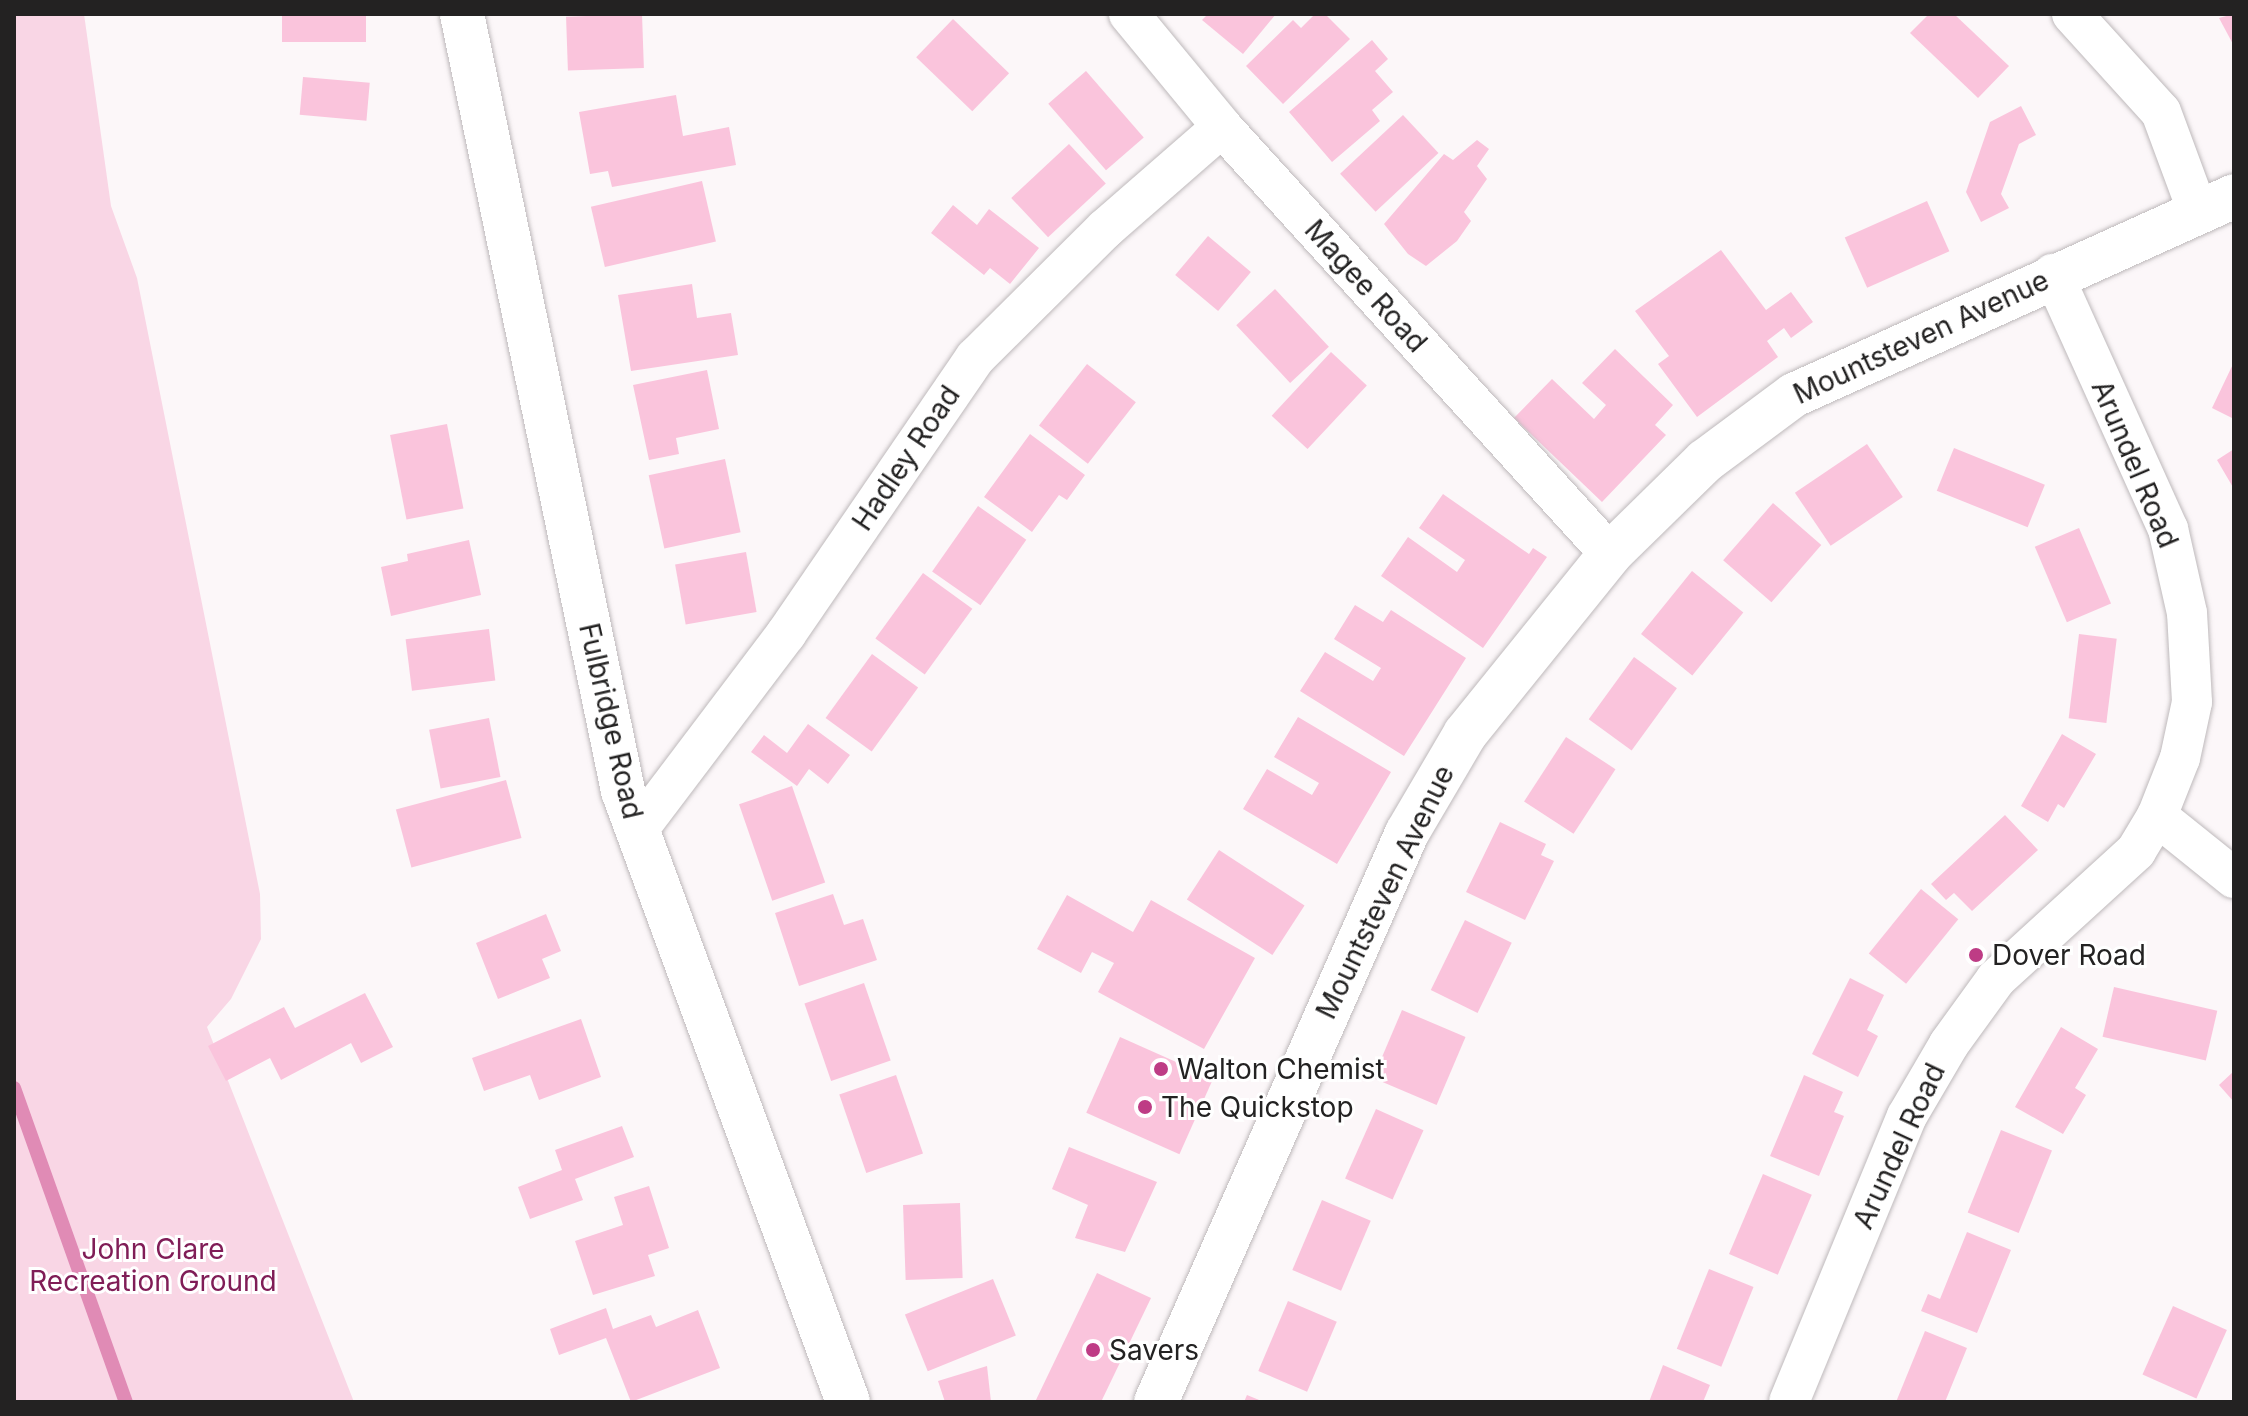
<!DOCTYPE html>
<html>
<head>
<meta charset="utf-8">
<style>
  body { margin:0 }
  #map { position:relative; width:2248px; height:1416px; overflow:hidden; background:#fcf7f9; font-family:Inter,sans-serif }
  div>[style] { position:absolute }
  .green>* { inset:0; background:#f9d6e5 }
  .stream>* { height:14px; margin:-7px; padding:0 7px; transform-origin:7px; border-radius:7px; background:#e08bb5 }
  .building>* { inset:0; background:#fac4dc; transform-origin:0 0 }
  .roads { filter:drop-shadow(0 0 2px #beb9bb) drop-shadow(0 0 2px #beb9bb) }
  .street>* { height:40px; margin:-20px; padding:0 20px; transform-origin:20px; border-radius:20px; background:#fff }
  .secondary>* { height:44px; margin:-22px; padding:0 22px; transform-origin:22px; border-radius:22px; background:#fff }
  .dots>* { width:22px; height:22px; translate:-50% -50%; box-sizing:border-box; border:4px solid #fff; border-radius:50% }
  span { translate:-50% -50%; white-space:nowrap; text-align:center; line-height:1.15; -webkit-text-stroke:6px #fff; paint-order:stroke }
  .street-label { font-size:28px; color:#232222 }
  .poi-label { font-size:28px; color:#232222 }
  .left { translate:0 -50%; text-align:left }
  .park-label { font-size:28px; color:#801d57 }
  .frame { position:absolute; inset:0; border:16px solid #232222; pointer-events:none }
</style>
</head>
<body>
<div id="map">
  <div class="green">
    <div style="clip-path:polygon(14px 14px,84px 14px,111px 206px,137px 278px,260px 894px,261px 939px,231px 999px,207px 1027px,354px 1402px,14px 1402px)"></div>
  </div>
  <div class="stream">
    <div style="left:14px;top:1088px;width:333px;rotate:70.4deg"></div>
  </div>
  <div class="building">
    <div style="left:282px;top:14px;width:84px;height:28px"></div>
    <div style="left:642px;top:14px;width:54px;height:76px;rotate:88deg"></div>
    <div style="clip-path:polygon(1208px 14px,1276px 14px,1243px 54px,1202px 20px)"></div>
    <div style="clip-path:polygon(1315px 14px,1325px 14px,1350px 39px,1283px 104px,1246px 66px,1293px 20px,1301px 28px)"></div>
    <div style="clip-path:polygon(1929px 14px,1954px 14px,2009px 66px,1978px 98px,1910px 33px)"></div>
    <div style="clip-path:polygon(2234px 14px,2234px 46px,2219px 18px)"></div>
    <div style="left:953px;top:19px;width:78px;height:53px;rotate:44deg"></div>
    <div style="clip-path:polygon(1372px 40px,1388px 59px,1375px 71px,1393px 92px,1372px 110px,1380px 121px,1332px 162px,1289px 112px)"></div>
    <div style="left:1086px;top:71px;width:88px;height:50px;rotate:49deg"></div>
    <div style="left:303px;top:77px;width:67px;height:38px;rotate:5deg"></div>
    <div style="clip-path:polygon(676px 95px,683px 136px,729px 127px,736px 165px,612px 187px,608px 171px,590px 174px,579px 112px)"></div>
    <div style="clip-path:polygon(2021px 106px,2036px 135px,2019px 144px,2001px 194px,2009px 208px,1981px 222px,1966px 192px,1990px 122px)"></div>
    <div style="left:1403px;top:115px;width:52px;height:86px;rotate:47deg"></div>
    <div style="clip-path:polygon(1477px 140px,1489px 149px,1477px 166px,1487px 179px,1464px 212px,1471px 221px,1457px 241px,1426px 266px,1408px 254px,1384px 224px,1444px 154px,1453px 160px)"></div>
    <div style="left:1069px;top:144px;width:54px;height:79px;rotate:47deg"></div>
    <div style="left:702px;top:181px;width:62px;height:114px;rotate:77deg"></div>
    <div style="left:1927px;top:201px;width:55px;height:90px;rotate:66deg"></div>
    <div style="clip-path:polygon(953px 205px,977px 225px,989px 209px,1039px 248px,1010px 284px,990px 268px,984px 275px,931px 233px)"></div>
    <div style="left:1208px;top:236px;width:56px;height:51px;rotate:40deg"></div>
    <div style="clip-path:polygon(1721px 250px,1766px 310px,1791px 292px,1813px 322px,1791px 338px,1784px 328px,1767px 341px,1778px 357px,1697px 417px,1658px 364px,1669px 356px,1635px 311px)"></div>
    <div style="clip-path:polygon(692px 284px,697px 318px,731px 313px,738px 355px,631px 371px,618px 295px)"></div>
    <div style="left:1275px;top:289px;width:79px;height:53px;rotate:47deg"></div>
    <div style="clip-path:polygon(1615px 349px,1673px 405px,1655px 425px,1666px 435px,1602px 502px,1514px 418px,1552px 379px,1594px 419px,1606px 405px,1582px 383px)"></div>
    <div style="left:1331px;top:352px;width:49px;height:87px;rotate:43deg"></div>
    <div style="clip-path:polygon(2234px 362px,2234px 419px,2212px 408px)"></div>
    <div style="left:1087px;top:364px;width:62px;height:78px;rotate:38deg"></div>
    <div style="clip-path:polygon(707px 370px,719px 429px,676px 438px,679px 454px,649px 460px,633px 385px)"></div>
    <div style="left:447px;top:424px;width:86px;height:58px;rotate:79deg"></div>
    <div style="clip-path:polygon(1030px 434px,1085px 475px,1067px 500px,1059px 495px,1032px 532px,984px 497px)"></div>
    <div style="left:1867px;top:444px;width:64px;height:87px;rotate:56deg"></div>
    <div style="left:1954px;top:448px;width:98px;height:46px;rotate:22deg"></div>
    <div style="clip-path:polygon(2234px 449px,2234px 489px,2217px 460px)"></div>
    <div style="left:725px;top:459px;width:75px;height:78px;rotate:78deg"></div>
    <div style="clip-path:polygon(1443px 494px,1529px 554px,1533px 548px,1547px 557px,1483px 648px,1381px 576px,1408px 537px,1457px 572px,1465px 560px,1419px 528px)"></div>
    <div style="left:1773px;top:503px;width:64px;height:76px;rotate:41deg"></div>
    <div style="left:978px;top:506px;width:59px;height:80px;rotate:35deg"></div>
    <div style="left:2079px;top:528px;width:82px;height:48px;rotate:67deg"></div>
    <div style="clip-path:polygon(469px 540px,481px 595px,391px 616px,381px 567px,408px 561px,407px 554px)"></div>
    <div style="left:746px;top:552px;width:61px;height:72px;rotate:80deg"></div>
    <div style="left:1692px;top:571px;width:66px;height:81px;rotate:39deg"></div>
    <div style="left:923px;top:573px;width:61px;height:81px;rotate:36deg"></div>
    <div style="clip-path:polygon(1355px 605px,1383px 622px,1391px 610px,1466px 658px,1404px 756px,1300px 691px,1325px 652px,1373px 681px,1381px 668px,1334px 639px)"></div>
    <div style="left:489px;top:629px;width:52px;height:84px;rotate:83deg"></div>
    <div style="left:2079px;top:634px;width:38px;height:85px;rotate:7deg"></div>
    <div style="left:872px;top:654px;width:57px;height:79px;rotate:36deg"></div>
    <div style="left:1634px;top:657px;width:53px;height:77px;rotate:36deg"></div>
    <div style="clip-path:polygon(1298px 717px,1391px 772px,1337px 864px,1243px 809px,1267px 769px,1312px 795px,1319px 783px,1274px 757px)"></div>
    <div style="left:489px;top:718px;width:60px;height:61px;rotate:79deg"></div>
    <div style="clip-path:polygon(808px 724px,850px 755px,828px 784px,809px 769px,797px 786px,751px 752px,764px 735px,787px 753px)"></div>
    <div style="clip-path:polygon(2062px 734px,2096px 754px,2064px 808px,2058px 804px,2048px 822px,2021px 806px)"></div>
    <div style="left:1566px;top:737px;width:59px;height:77px;rotate:33deg"></div>
    <div style="left:506px;top:780px;width:60px;height:114px;rotate:75deg"></div>
    <div style="left:792px;top:786px;width:102px;height:56px;rotate:71deg"></div>
    <div style="clip-path:polygon(2005px 815px,2038px 850px,1972px 911px,1954px 893px,1946px 900px,1931px 884px)"></div>
    <div style="clip-path:polygon(1500px 822px,1546px 844px,1541px 855px,1554px 861px,1525px 920px,1466px 892px)"></div>
    <div style="left:1219px;top:850px;width:102px;height:59px;rotate:33deg"></div>
    <div style="left:1921px;top:889px;width:48px;height:83px;rotate:39deg"></div>
    <div style="clip-path:polygon(833px 894px,844px 925px,863px 919px,877px 960px,799px 986px,775px 913px)"></div>
    <div style="clip-path:polygon(1067px 895px,1133px 932px,1151px 900px,1255px 958px,1204px 1049px,1098px 992px,1114px 963px,1092px 952px,1081px 973px,1037px 949px)"></div>
    <div style="clip-path:polygon(546px 914px,561px 951px,542px 959px,550px 978px,498px 999px,476px 943px)"></div>
    <div style="left:1465px;top:920px;width:52px;height:78px;rotate:26deg"></div>
    <div style="clip-path:polygon(1850px 978px,1884px 995px,1867px 1030px,1878px 1036px,1858px 1077px,1812px 1054px)"></div>
    <div style="left:864px;top:983px;width:82px;height:63px;rotate:71deg"></div>
    <div style="left:2114px;top:987px;width:106px;height:51px;rotate:13deg"></div>
    <div style="clip-path:polygon(365px 993px,393px 1047px,361px 1063px,351px 1043px,281px 1080px,270px 1058px,226px 1081px,208px 1046px,284px 1007px,295px 1028px)"></div>
    <div style="left:1402px;top:1010px;width:69px;height:74px;rotate:23deg"></div>
    <div style="clip-path:polygon(581px 1019px,601px 1077px,539px 1100px,530px 1075px,484px 1091px,472px 1058px)"></div>
    <div style="clip-path:polygon(2061px 1027px,2098px 1049px,2075px 1088px,2086px 1095px,2063px 1134px,2015px 1107px)"></div>
    <div style="left:1120px;top:1037px;width:102px;height:83px;rotate:24deg"></div>
    <div style="clip-path:polygon(2234px 1071px,2234px 1102px,2219px 1085px)"></div>
    <div style="left:896px;top:1075px;width:83px;height:60px;rotate:71deg"></div>
    <div style="clip-path:polygon(1804px 1075px,1843px 1092px,1834px 1112px,1844px 1116px,1819px 1176px,1770px 1156px)"></div>
    <div style="left:1376px;top:1109px;width:52px;height:76px;rotate:24deg"></div>
    <div style="clip-path:polygon(622px 1126px,634px 1157px,575px 1179px,583px 1200px,530px 1219px,518px 1187px,562px 1170px,555px 1150px)"></div>
    <div style="left:2001px;top:1130px;width:55px;height:89px;rotate:22deg"></div>
    <div style="clip-path:polygon(1069px 1147px,1157px 1182px,1125px 1252px,1075px 1238px,1088px 1205px,1052px 1189px)"></div>
    <div style="left:1763px;top:1174px;width:53px;height:87px;rotate:23deg"></div>
    <div style="clip-path:polygon(649px 1186px,669px 1248px,648px 1255px,655px 1276px,593px 1295px,575px 1241px,623px 1225px,614px 1197px)"></div>
    <div style="left:1322px;top:1200px;width:53px;height:76px;rotate:23deg"></div>
    <div style="left:960px;top:1203px;width:75px;height:57px;rotate:88deg"></div>
    <div style="clip-path:polygon(1967px 1232px,2011px 1250px,1977px 1333px,1921px 1311px,1928px 1294px,1940px 1299px)"></div>
    <div style="left:1709px;top:1269px;width:48px;height:86px;rotate:22deg"></div>
    <div style="clip-path:polygon(1097px 1273px,1151px 1298px,1101px 1402px,1035px 1402px)"></div>
    <div style="left:993px;top:1279px;width:61px;height:95px;rotate:68deg"></div>
    <div style="left:1288px;top:1301px;width:53px;height:76px;rotate:23deg"></div>
    <div style="left:2173px;top:1306px;width:59px;height:75px;rotate:24deg"></div>
    <div style="clip-path:polygon(606px 1308px,613px 1329px,651px 1315px,656px 1327px,698px 1310px,720px 1368px,631px 1402px,606px 1338px,559px 1355px,550px 1329px)"></div>
    <div style="clip-path:polygon(1925px 1331px,1967px 1348px,1945px 1402px,1896px 1402px)"></div>
    <div style="clip-path:polygon(1663px 1365px,1710px 1385px,1703px 1402px,1649px 1402px)"></div>
    <div style="clip-path:polygon(987px 1366px,991px 1402px,945px 1402px,938px 1381px)"></div>
    <div style="clip-path:polygon(1247px 1395px,1264px 1402px,1244px 1402px)"></div>
  </div>
  <div class="roads">
    <div class="street">
      <div style="left:1129px;top:14px;width:146px;rotate:50.5deg"></div>
      <div style="left:1222px;top:127px;width:577px;rotate:47.74deg"></div>
      <div style="left:2072px;top:14px;width:132px;rotate:47.8deg"></div>
      <div style="left:2161px;top:112px;width:107px;rotate:69.7deg"></div>
      <div style="left:2157px;top:816px;width:99px;rotate:38.8deg"></div>
      <div style="left:637px;top:831px;width:247px;rotate:-52.9deg"></div>
      <div style="left:786px;top:634px;width:335px;rotate:-55.6deg"></div>
      <div style="left:975px;top:358px;width:183px;rotate:-44.8deg"></div>
      <div style="left:1105px;top:229px;width:155px;rotate:-41.1deg"></div>
      <div style="left:1789px;top:1402px;width:309px;rotate:-67.6deg"></div>
      <div style="left:1907px;top:1116px;width:83px;rotate:-59.7deg"></div>
      <div style="left:1949px;top:1044px;width:80px;rotate:-54.1deg"></div>
      <div style="left:1996px;top:979px;width:190px;rotate:-42.4deg"></div>
      <div style="left:2136px;top:851px;width:41px;rotate:-59deg"></div>
      <div style="left:2157px;top:816px;width:62px;rotate:-68.4deg"></div>
      <div style="left:2180px;top:758px;width:57px;rotate:-77.9deg"></div>
      <div style="left:2192px;top:702px;width:89px;rotate:-93.2deg"></div>
      <div style="left:2187px;top:613px;width:86px;rotate:-102.7deg"></div>
      <div style="left:2168px;top:529px;width:280px;rotate:-114.3deg"></div>
    </div>
    <div class="secondary">
      <div style="left:462px;top:14px;width:794px;rotate:78.29deg"></div>
      <div style="left:623px;top:791px;width:651px;rotate:69.78deg"></div>
      <div style="left:1156px;top:1402px;width:622px;rotate:-66.2deg"></div>
      <div style="left:1407px;top:833px;width:115px;rotate:-59.6deg"></div>
      <div style="left:1465px;top:734px;width:231px;rotate:-51.1deg"></div>
      <div style="left:1610px;top:554px;width:133px;rotate:-44.4deg"></div>
      <div style="left:1705px;top:461px;width:111px;rotate:-36.6deg"></div>
      <div style="left:1794px;top:395px;width:483px;rotate:-24.3deg"></div>
    </div>
  </div>
  <div class="dots">
    <div style="left:1976px;top:955px;background:#be3c85"></div>
    <div style="left:1161px;top:1069px;background:#be3c85"></div>
    <div style="left:1145px;top:1107px;background:#be3c85"></div>
    <div style="left:1093px;top:1350px;background:#be3c85"></div>
  </div>
  <div class="street-label">
    <span style="left:1366px;top:286px;rotate:48deg">Magee Road</span>
    <span style="left:1921px;top:337px;rotate:-25deg">Mountsteven Avenue</span>
    <span style="left:906px;top:458px;rotate:-56deg">Hadley Road</span>
    <span style="left:2135px;top:464px;rotate:67deg">Arundel Road</span>
    <span style="left:611px;top:721px;rotate:77deg">Fulbridge Road</span>
    <span style="left:1385px;top:892px;rotate:-64deg">Mountsteven Avenue</span>
    <span style="left:1899px;top:1146px;rotate:-65deg">Arundel Road</span>
  </div>
  <div class="poi-label">
    <span class="left" style="left:1992px;top:955px">Dover Road</span>
    <span class="left" style="left:1177px;top:1069px">Walton Chemist</span>
    <span class="left" style="left:1161px;top:1107px">The Quickstop</span>
    <span class="left" style="left:1109px;top:1350px">Savers</span>
  </div>
  <div class="park-label">
    <span style="left:153px;top:1265px">John Clare<br>Recreation Ground</span>
  </div>
  <div class="frame"></div>
</div>
</body>
</html>
